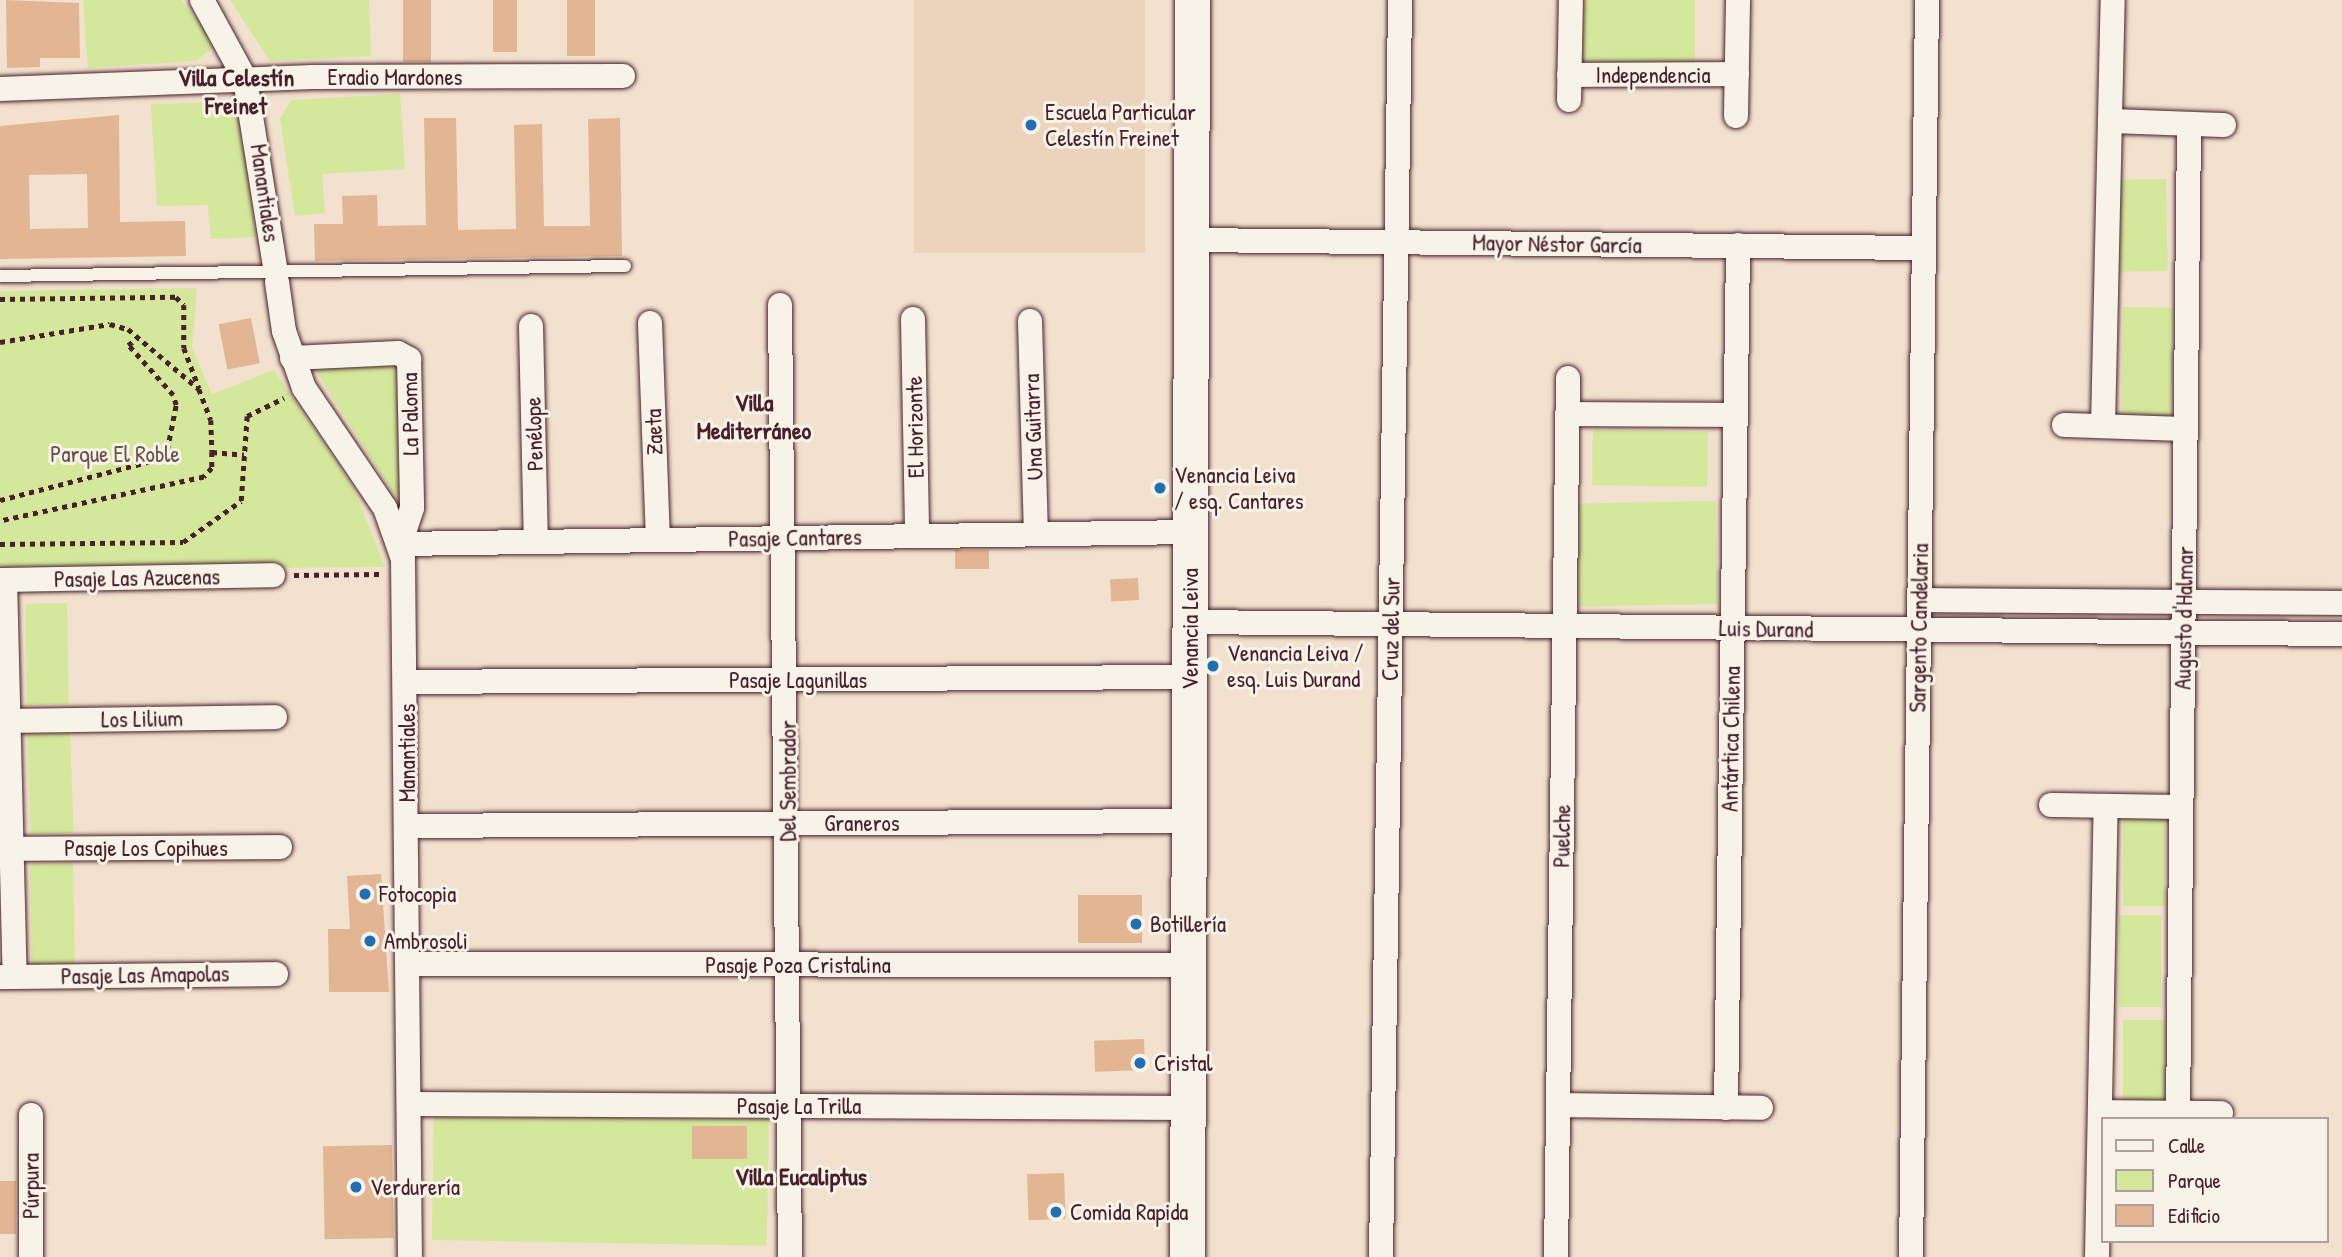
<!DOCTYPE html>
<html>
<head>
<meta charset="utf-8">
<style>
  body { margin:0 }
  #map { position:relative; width:2342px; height:1257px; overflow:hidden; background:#f1e1ce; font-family:"Patrick Hand",sans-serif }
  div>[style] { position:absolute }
  .built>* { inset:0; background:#ecd4bc; transform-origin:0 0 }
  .green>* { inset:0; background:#d4e89c; transform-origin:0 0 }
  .building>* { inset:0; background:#e2b692; transform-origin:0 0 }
  .path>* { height:4.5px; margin-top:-2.25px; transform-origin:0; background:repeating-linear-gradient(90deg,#4a1f2b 0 5px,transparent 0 10px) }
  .roads { filter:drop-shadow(0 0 2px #4a1f2b) drop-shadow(0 0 2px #4a1f2b) }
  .lane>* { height:12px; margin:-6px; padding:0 6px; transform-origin:6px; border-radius:6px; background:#f7f3e8 }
  .street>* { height:24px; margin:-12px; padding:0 12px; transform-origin:12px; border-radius:12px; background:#f7f3e8 }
  .secondary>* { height:35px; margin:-17.5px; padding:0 17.5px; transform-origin:17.5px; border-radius:17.5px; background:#f7f3e8 }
  .dots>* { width:19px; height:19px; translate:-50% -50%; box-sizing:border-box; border:4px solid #f7f3e8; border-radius:50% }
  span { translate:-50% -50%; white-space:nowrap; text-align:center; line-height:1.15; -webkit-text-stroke:6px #f7f3e8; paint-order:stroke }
  .street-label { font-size:23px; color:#4a1f2b }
  .poi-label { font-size:23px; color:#4a1f2b }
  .left { translate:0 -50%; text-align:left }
  .park-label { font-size:23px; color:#6c5147 }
  .neighbourhood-label { font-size:24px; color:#4a1f2b; font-weight:700 }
  .legend { position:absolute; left:2101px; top:1117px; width:228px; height:126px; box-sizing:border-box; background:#f7f3e8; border:2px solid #b29e9c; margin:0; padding:9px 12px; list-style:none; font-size:21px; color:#4a1f2b }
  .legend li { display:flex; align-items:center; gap:14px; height:35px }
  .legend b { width:35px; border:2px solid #b29e9c }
</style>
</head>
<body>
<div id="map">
  <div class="built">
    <div style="left:914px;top:0;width:231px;height:253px"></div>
  </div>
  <div class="green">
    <div style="clip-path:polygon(83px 0,181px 0,217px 44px,196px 61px,88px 68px)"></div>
    <div style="clip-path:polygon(230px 0,369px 0,371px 56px,270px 61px)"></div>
    <div style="left:1582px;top:0;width:113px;height:62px"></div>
    <div style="clip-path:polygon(400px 94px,405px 169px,322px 174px,325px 213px,295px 216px,280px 119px,291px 100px)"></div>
    <div style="clip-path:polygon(223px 102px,236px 111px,245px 141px,256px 237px,211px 239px,208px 205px,157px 206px,151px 104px)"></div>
    <div style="left:2166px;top:179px;width:92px;height:48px;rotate:89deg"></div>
    <div style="clip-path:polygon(197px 288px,192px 348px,212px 394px,274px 370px,353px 487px,385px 567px,0 570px,0 291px)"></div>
    <div style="left:2123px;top:307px;width:50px;height:110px;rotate:1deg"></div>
    <div style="clip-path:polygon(403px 359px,403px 509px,311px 363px)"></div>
    <div style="left:1593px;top:430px;width:115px;height:55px;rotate:1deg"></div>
    <div style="left:1716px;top:501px;width:103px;height:138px;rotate:89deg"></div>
    <div style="left:67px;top:603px;width:101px;height:42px;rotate:89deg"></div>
    <div style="left:70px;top:732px;width:101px;height:43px;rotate:88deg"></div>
    <div style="left:2123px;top:817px;width:42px;height:89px"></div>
    <div style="left:73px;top:863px;width:101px;height:43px;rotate:89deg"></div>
    <div style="left:2119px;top:915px;width:42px;height:92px"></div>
    <div style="left:2123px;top:1020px;width:42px;height:89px"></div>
    <div style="left:434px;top:1113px;width:335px;height:127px;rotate:1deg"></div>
  </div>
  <div class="building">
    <div style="clip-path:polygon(6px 0,79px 3px,80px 58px,40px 58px,40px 67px,7px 68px)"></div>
    <div style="left:403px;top:0;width:28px;height:62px"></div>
    <div style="left:493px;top:0;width:24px;height:52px"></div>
    <div style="left:567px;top:0;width:28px;height:56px"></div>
    <div style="clip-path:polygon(evenodd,119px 115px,120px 222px,185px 221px,186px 256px,0 259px,0 126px,119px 115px,87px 174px,88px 228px,30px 229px,29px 175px,87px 174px)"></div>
    <div style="clip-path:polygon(424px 118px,456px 118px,458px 230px,516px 229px,514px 125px,542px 124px,544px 226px,590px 226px,588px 119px,620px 118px,622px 256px,315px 261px,314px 224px,343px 224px,342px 196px,377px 195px,378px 226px,426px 225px)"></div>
    <div style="left:251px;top:318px;width:46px;height:33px;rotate:79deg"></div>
    <div style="left:955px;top:550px;width:34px;height:19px"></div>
    <div style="left:1138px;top:578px;width:22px;height:28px;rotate:87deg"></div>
    <div style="clip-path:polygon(381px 874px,389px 992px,329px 992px,328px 929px,350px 929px,347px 876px)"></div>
    <div style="left:1078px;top:895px;width:64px;height:48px"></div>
    <div style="left:1144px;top:1039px;width:31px;height:50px;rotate:88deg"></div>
    <div style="left:747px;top:1126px;width:33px;height:55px;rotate:90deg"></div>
    <div style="left:392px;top:1145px;width:93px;height:69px;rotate:89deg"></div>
    <div style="left:1064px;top:1173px;width:46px;height:37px;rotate:88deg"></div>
    <div style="left:0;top:1181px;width:16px;height:53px"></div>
  </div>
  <div class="path">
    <div style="left:0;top:299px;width:176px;rotate:-0.7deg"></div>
    <div style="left:176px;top:297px;width:11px;rotate:45deg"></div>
    <div style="left:184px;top:305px;width:43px;rotate:90deg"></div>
    <div style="left:184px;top:348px;width:43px;rotate:69.4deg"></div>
    <div style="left:0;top:342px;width:111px;rotate:-9.3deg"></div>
    <div style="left:110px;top:324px;width:19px;rotate:16deg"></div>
    <div style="left:128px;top:329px;width:93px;rotate:40.2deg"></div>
    <div style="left:199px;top:389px;width:33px;rotate:69deg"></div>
    <div style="left:211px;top:420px;width:32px;rotate:88deg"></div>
    <div style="left:212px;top:452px;width:16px;rotate:90deg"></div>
    <div style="left:212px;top:468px;width:12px;rotate:132deg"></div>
    <div style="left:204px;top:477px;width:209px;rotate:167.8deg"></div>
    <div style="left:212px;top:452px;width:32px;rotate:5deg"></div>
    <div style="left:0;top:500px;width:161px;rotate:-14.4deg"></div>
    <div style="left:156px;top:460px;width:15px;rotate:-42deg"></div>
    <div style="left:167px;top:450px;width:46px;rotate:-78.7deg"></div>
    <div style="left:176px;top:405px;width:10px;rotate:-107deg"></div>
    <div style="left:173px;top:395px;width:67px;rotate:-132deg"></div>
    <div style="left:128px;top:345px;width:12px;rotate:-35deg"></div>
    <div style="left:0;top:544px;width:183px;rotate:-0.6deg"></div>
    <div style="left:183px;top:542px;width:71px;rotate:-35.3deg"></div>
    <div style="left:241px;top:501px;width:85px;rotate:-86deg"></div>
    <div style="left:247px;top:416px;width:41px;rotate:-25.9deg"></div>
    <div style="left:294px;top:575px;width:85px;rotate:-0.7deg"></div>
  </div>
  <div class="roads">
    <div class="lane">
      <div style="left:0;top:276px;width:625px;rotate:-0.92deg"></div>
    </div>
    <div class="street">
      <div style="left:202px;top:0;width:90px;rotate:61.4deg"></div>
      <div style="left:245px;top:79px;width:195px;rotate:80.9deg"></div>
      <div style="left:1569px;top:75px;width:168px;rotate:-0.3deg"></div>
      <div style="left:0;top:89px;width:313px;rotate:-2.2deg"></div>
      <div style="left:313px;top:77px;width:310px;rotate:-0.2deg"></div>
      <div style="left:1569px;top:100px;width:100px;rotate:-88.9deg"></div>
      <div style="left:1736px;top:116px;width:116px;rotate:-89deg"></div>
      <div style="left:2110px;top:121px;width:114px;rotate:2deg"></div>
      <div style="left:1192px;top:240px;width:731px;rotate:0.63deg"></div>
      <div style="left:277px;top:282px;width:49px;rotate:81.9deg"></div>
      <div style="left:284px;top:331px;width:60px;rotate:70.7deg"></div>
      <div style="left:304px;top:388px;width:145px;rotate:56deg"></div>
      <div style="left:385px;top:508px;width:54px;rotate:70.6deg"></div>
      <div style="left:403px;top:559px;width:698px;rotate:89.43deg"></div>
      <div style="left:780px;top:305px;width:952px;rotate:89.4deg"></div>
      <div style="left:913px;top:319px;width:217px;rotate:88.9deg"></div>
      <div style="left:1030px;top:321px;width:213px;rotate:88.4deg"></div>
      <div style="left:650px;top:323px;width:217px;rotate:87.9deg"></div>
      <div style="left:531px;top:326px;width:216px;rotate:88.7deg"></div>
      <div style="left:292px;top:358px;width:106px;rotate:-2.7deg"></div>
      <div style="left:398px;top:353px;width:13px;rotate:29deg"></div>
      <div style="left:409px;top:359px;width:149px;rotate:88.8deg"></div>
      <div style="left:412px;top:508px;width:38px;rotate:108deg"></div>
      <div style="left:1567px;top:414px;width:168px;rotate:0.3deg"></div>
      <div style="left:2064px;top:425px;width:122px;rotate:1.9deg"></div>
      <div style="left:2103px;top:426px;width:426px;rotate:-88.7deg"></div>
      <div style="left:400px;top:544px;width:790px;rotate:-0.87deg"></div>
      <div style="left:0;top:580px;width:273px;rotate:-1deg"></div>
      <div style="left:5px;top:580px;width:397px;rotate:88.6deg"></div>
      <div style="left:1919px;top:600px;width:423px;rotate:0.4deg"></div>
      <div style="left:1190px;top:622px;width:1152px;rotate:0.6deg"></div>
      <div style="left:407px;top:682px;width:783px;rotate:-0.37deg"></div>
      <div style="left:0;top:721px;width:275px;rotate:-0.8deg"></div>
      <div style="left:2051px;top:805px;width:130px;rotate:0.9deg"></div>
      <div style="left:408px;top:826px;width:782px;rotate:-0.37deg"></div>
      <div style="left:0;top:849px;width:280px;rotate:-0.4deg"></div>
      <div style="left:408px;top:964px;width:781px;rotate:0.07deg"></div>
      <div style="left:0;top:977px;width:276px;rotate:-0.6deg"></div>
      <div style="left:409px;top:1104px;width:779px;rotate:0.29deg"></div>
      <div style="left:1558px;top:1105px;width:203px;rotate:0.8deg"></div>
      <div style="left:1726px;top:1108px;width:863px;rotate:-89.2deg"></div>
      <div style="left:2100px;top:1112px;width:121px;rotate:0.5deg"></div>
      <div style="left:2178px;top:1113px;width:989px;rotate:-89.36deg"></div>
      <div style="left:31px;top:1115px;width:142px;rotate:90deg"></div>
      <div style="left:1381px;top:1257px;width:1257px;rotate:-89.13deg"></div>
      <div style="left:1556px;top:1257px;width:879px;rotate:-89.22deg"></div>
      <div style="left:1911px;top:1257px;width:1257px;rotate:-89.27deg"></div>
      <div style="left:2097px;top:1257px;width:451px;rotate:-88.9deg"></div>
    </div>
    <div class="secondary">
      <div style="left:1187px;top:1257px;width:1257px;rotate:-89.77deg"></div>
    </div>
  </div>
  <div class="dots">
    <div style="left:1031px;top:125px;background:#1f6fb2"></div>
    <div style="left:1160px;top:488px;background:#1f6fb2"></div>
    <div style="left:1213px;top:666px;background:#1f6fb2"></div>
    <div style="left:365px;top:894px;background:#1f6fb2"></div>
    <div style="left:1136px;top:924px;background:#1f6fb2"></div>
    <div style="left:370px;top:941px;background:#1f6fb2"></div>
    <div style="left:1140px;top:1063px;background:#1f6fb2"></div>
    <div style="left:356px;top:1187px;background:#1f6fb2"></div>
    <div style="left:1056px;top:1212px;background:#1f6fb2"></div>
  </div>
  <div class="street-label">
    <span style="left:1653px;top:75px">Independencia</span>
    <span style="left:395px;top:77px">Eradio Mardones</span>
    <span style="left:265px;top:193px;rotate:82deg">Manantiales</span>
    <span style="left:1557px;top:244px;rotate:1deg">Mayor Néstor García</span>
    <span style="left:410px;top:414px;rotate:-91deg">La Paloma</span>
    <span style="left:915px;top:427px;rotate:-91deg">El Horizonte</span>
    <span style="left:1033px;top:427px;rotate:-92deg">Una Guitarra</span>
    <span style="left:654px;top:432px;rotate:-92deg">Zaeta</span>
    <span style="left:534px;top:434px;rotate:-92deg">Penélope</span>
    <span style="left:795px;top:538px;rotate:-1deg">Pasaje Cantares</span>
    <span style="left:137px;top:578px;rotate:-1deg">Pasaje Las Azucenas</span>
    <span style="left:2184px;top:618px;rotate:-89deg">Augusto d'Halmar</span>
    <span style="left:1919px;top:628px;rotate:-89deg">Sargento Candelaria</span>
    <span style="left:1190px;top:629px;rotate:-90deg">Venancia Leiva</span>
    <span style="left:1391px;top:629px;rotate:-89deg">Cruz del Sur</span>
    <span style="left:1766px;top:629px;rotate:1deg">Luis Durand</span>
    <span style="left:798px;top:680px">Pasaje Lagunillas</span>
    <span style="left:142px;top:719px;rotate:-1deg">Los Lilium</span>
    <span style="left:1731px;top:739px;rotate:-89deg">Antártica Chilena</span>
    <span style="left:407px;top:753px;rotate:-90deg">Manantiales</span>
    <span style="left:788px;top:781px;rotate:-90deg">Del Sembrador</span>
    <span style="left:862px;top:823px">Graneros</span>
    <span style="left:1562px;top:836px;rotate:-89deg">Puelche</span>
    <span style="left:146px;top:848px">Pasaje Los Copihues</span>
    <span style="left:798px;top:965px">Pasaje Poza Cristalina</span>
    <span style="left:145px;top:975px;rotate:-1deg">Pasaje Las Amapolas</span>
    <span style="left:799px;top:1106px">Pasaje La Trilla</span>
    <span style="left:31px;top:1186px;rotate:-90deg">Púrpura</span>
  </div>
  <div class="poi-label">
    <span class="left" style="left:1045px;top:125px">Escuela Particular<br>Celestín Freinet</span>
    <span class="left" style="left:1174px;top:488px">Venancia Leiva<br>/ esq. Cantares</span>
    <span class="left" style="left:1227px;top:666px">Venancia Leiva /<br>esq. Luis Durand</span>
    <span class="left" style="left:379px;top:894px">Fotocopia</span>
    <span class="left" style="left:1150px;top:924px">Botillería</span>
    <span class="left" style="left:384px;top:941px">Ambrosoli</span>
    <span class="left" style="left:1154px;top:1063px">Cristal</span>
    <span class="left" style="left:370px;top:1187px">Verdurería</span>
    <span class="left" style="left:1070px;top:1212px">Comida Rapida</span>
  </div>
  <div class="park-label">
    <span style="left:115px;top:454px">Parque El Roble</span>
  </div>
  <div class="neighbourhood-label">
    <span style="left:236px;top:92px">Villa Celestín<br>Freinet</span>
    <span style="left:754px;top:417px">Villa<br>Mediterráneo</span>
    <span style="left:801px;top:1177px">Villa Eucaliptus</span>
  </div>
  <ul class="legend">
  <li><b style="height:9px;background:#f7f3e8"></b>Calle</li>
  <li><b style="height:19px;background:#d4e89c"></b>Parque</li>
  <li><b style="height:19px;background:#e2b692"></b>Edificio</li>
  </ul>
</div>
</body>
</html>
